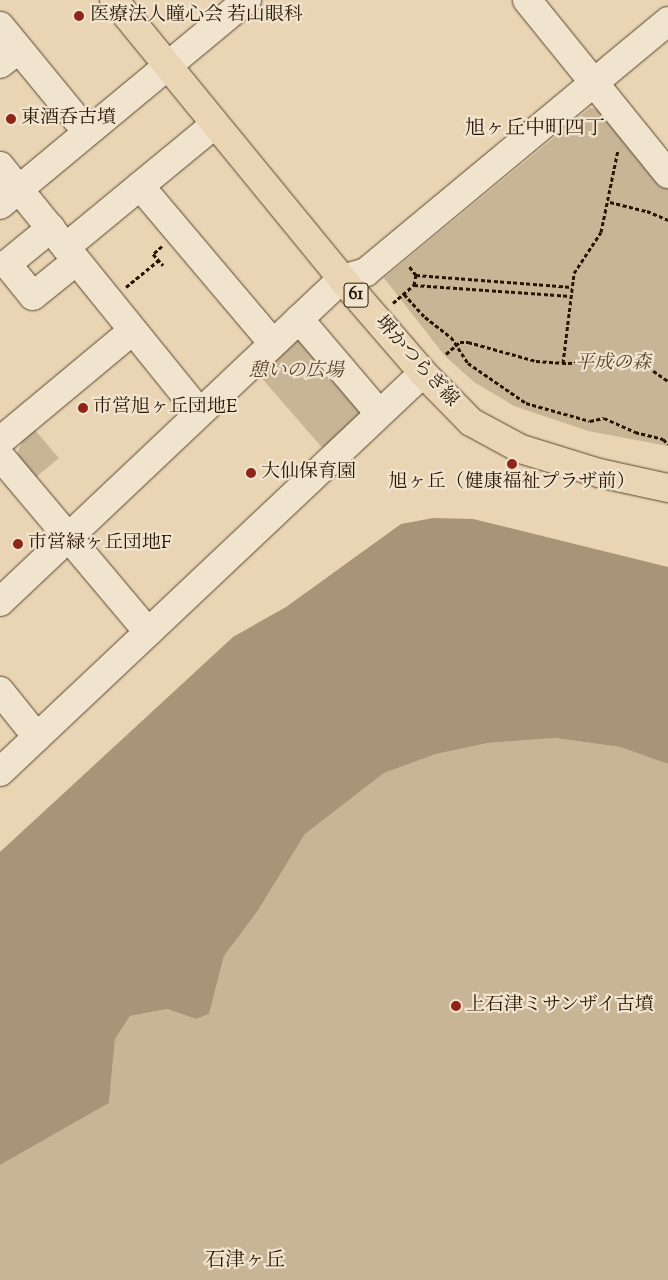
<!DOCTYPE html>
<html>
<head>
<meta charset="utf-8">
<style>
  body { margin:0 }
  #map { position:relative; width:668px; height:1280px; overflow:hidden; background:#e9d5b4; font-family:"Sorts Mill Goudy","Noto Serif JP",serif }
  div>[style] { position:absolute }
  .green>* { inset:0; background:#c8b596; transform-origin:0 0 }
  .water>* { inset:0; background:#a89477 }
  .path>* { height:3px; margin-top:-1.5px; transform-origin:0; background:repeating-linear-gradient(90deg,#291602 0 4px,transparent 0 6.5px) }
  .roads { filter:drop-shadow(0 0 1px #59462e) drop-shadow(0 0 1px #59462e) }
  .minor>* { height:28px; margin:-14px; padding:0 14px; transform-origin:14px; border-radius:14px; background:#f1e4ce }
  .major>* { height:28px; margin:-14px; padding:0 14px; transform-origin:14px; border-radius:14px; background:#e9d5b4 }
  .dots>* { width:14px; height:14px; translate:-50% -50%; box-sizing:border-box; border:2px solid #f1e4ce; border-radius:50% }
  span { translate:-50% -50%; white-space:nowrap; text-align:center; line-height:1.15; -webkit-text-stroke:4.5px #f1e4ce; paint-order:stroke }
  .shield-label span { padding:1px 4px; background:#f1e4ce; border:1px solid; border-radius:4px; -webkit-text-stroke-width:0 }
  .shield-label { font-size:18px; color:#291602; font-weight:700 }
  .poi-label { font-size:19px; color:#291602 }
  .left { translate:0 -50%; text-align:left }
  .street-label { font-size:19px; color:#291602 }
  .park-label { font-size:19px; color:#59462e; font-style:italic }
  .neighbourhood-label { font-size:20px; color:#291602 }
</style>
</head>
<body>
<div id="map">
  <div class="green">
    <div style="clip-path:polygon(590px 108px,600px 109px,668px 187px,668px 446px,588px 431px,514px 406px,474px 382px,445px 356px,384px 278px)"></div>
    <div style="left:294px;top:333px;width:107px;height:54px;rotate:49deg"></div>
    <div style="clip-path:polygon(33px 428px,59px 458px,35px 478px,16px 457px,24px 436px)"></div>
    <div style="clip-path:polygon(555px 738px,620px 747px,668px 764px,668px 1280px,0 1280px,0 1165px,109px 1103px,115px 1039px,130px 1016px,167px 1009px,196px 1019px,209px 1014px,224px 956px,257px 912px,305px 834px,384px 773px,436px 754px,488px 743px)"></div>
  </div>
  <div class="water">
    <div style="clip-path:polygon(433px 518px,473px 519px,668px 567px,668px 764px,620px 747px,555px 738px,488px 743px,436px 754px,384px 773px,305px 834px,257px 912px,224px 956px,209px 1014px,196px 1019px,167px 1009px,130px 1016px,115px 1039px,109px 1103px,0 1165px,0 852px,233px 637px,286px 607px,401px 524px)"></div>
  </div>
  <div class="path">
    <div style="left:610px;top:202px;width:38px;rotate:14deg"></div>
    <div style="left:647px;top:211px;width:23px;rotate:23deg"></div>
    <div style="left:162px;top:246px;width:12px;rotate:138deg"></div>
    <div style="left:153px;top:254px;width:15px;rotate:48deg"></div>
    <div style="left:416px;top:275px;width:156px;rotate:4.4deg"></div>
    <div style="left:414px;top:285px;width:157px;rotate:4deg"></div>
    <div style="left:126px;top:287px;width:43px;rotate:-39.3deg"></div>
    <div style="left:404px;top:294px;width:31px;rotate:48deg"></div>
    <div style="left:425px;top:317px;width:33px;rotate:38deg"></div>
    <div style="left:451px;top:337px;width:31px;rotate:57deg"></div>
    <div style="left:468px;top:363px;width:70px;rotate:34.6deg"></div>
    <div style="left:526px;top:403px;width:66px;rotate:15.7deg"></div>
    <div style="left:590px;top:421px;width:14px;rotate:-12deg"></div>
    <div style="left:604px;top:418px;width:34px;rotate:24deg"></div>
    <div style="left:635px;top:432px;width:29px;rotate:14deg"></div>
    <div style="left:663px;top:439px;width:7px;rotate:45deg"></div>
    <div style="left:393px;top:303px;width:28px;rotate:-41deg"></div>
    <div style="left:414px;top:285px;width:10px;rotate:-79deg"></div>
    <div style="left:416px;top:275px;width:11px;rotate:-128deg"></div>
    <div style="left:446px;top:354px;width:18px;rotate:-41deg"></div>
    <div style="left:460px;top:342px;width:8px"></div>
    <div style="left:468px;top:342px;width:71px;rotate:15.6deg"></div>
    <div style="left:536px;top:361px;width:32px;rotate:4deg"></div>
    <div style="left:568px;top:363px;width:60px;rotate:-1.9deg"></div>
    <div style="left:628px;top:361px;width:21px;rotate:17deg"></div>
    <div style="left:648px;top:367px;width:24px;rotate:35deg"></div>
    <div style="left:563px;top:363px;width:91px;rotate:-83deg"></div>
    <div style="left:574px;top:273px;width:49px;rotate:-56.6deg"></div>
    <div style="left:601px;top:232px;width:84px;rotate:-78.3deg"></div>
  </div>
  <div class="roads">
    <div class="minor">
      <div style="left:527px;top:0;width:224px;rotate:51deg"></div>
      <div style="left:0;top:26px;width:137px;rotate:50.6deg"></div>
      <div style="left:0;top:64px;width:24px;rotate:-38deg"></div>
      <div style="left:0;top:166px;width:316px;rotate:51deg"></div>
      <div style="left:140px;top:186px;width:204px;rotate:49.8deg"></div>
      <div style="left:0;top:205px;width:321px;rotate:-39.7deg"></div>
      <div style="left:51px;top:228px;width:57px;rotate:140.7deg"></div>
      <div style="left:7px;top:264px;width:41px;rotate:50.9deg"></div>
      <div style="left:33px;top:296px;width:55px;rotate:-39.1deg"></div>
      <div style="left:66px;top:247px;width:193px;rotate:-39.5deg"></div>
      <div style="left:299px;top:319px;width:123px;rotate:49.6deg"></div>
      <div style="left:0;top:441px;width:172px;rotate:-39.8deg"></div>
      <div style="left:0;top:456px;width:230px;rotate:49.9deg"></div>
      <div style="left:0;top:602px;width:470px;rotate:-43.4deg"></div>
      <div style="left:342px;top:279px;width:25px;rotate:-16deg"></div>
      <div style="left:366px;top:272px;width:393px;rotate:-39.7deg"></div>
      <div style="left:0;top:691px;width:59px;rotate:51.2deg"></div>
      <div style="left:0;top:772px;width:581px;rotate:-43.33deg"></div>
    </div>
    <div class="major">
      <div style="left:114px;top:0;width:360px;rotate:50.7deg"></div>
      <div style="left:342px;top:279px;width:124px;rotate:49.2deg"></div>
      <div style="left:423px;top:373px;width:69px;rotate:45.6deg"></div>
      <div style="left:471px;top:422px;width:57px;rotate:28.4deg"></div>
      <div style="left:521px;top:449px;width:82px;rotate:17.1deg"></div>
      <div style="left:599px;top:473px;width:71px;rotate:12.3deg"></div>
    </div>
  </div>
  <div class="dots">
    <div style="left:79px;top:16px;background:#8f2418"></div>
    <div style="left:11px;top:119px;background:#8f2418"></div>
    <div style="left:83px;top:408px;background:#8f2418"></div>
    <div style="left:512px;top:464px;background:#8f2418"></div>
    <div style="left:251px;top:473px;background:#8f2418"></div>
    <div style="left:18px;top:544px;background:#8f2418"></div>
    <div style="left:456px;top:1006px;background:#8f2418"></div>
  </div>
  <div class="shield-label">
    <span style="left:356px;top:295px">61</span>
  </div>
  <div class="poi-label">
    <span class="left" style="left:90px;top:16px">医療法人瞳心会 若山眼科</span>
    <span class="left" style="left:21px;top:119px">東酒呑古墳</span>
    <span class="left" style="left:93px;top:408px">市営旭ヶ丘団地E</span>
    <span class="left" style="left:261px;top:473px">大仙保育園</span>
    <span style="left:512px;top:483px">旭ヶ丘（健康福祉プラザ前）</span>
    <span class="left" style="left:28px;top:544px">市営緑ヶ丘団地F</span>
    <span class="left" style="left:466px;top:1006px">上石津ミサンザイ古墳</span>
  </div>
  <div class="street-label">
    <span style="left:416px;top:362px;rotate:48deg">堺かつらぎ線</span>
  </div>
  <div class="park-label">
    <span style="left:613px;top:364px">平成の森</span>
    <span style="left:296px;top:372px">憩いの広場</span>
  </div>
  <div class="neighbourhood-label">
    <span style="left:535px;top:129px">旭ヶ丘中町四丁</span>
    <span style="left:245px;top:1261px">石津ヶ丘</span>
  </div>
</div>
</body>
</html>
